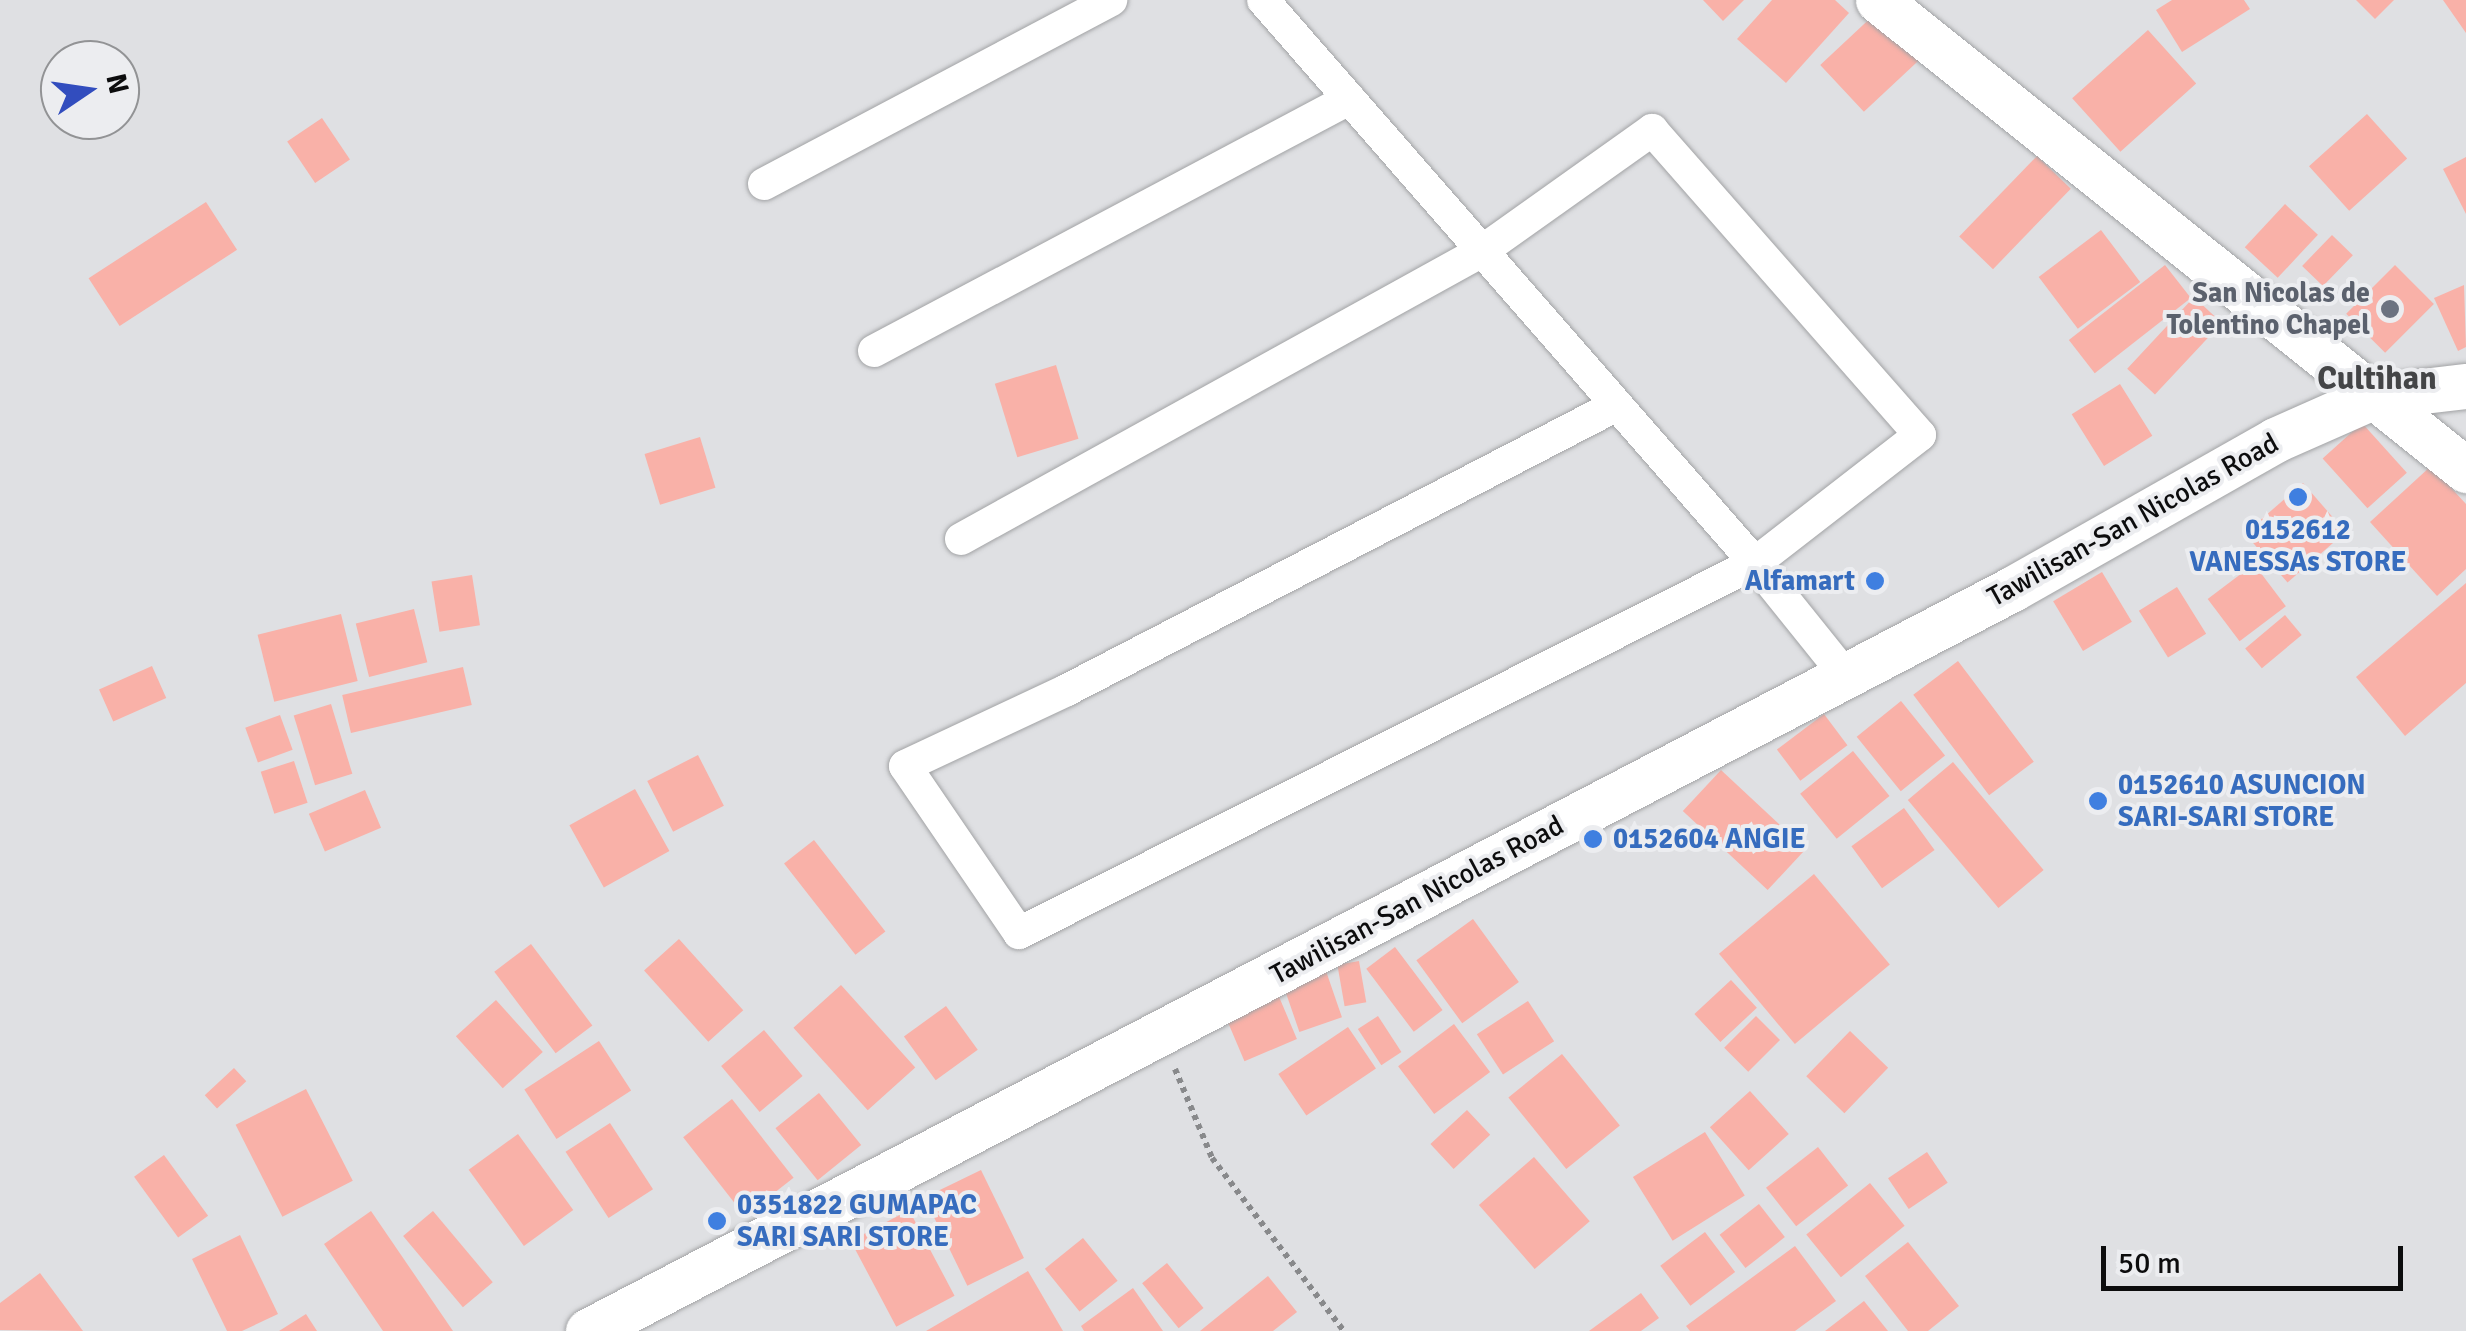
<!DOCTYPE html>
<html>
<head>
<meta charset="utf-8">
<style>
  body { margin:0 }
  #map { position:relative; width:2466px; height:1331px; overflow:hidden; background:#dfe0e3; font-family:Signika,sans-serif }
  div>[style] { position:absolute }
  .building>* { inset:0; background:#f9b1a8; transform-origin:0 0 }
  .path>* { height:6px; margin-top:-3px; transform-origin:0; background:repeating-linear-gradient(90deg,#88898b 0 5px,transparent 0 10px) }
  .roads { filter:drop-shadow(0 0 2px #a2a3a5) drop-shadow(0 0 2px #a2a3a5) }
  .street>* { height:32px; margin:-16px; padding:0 16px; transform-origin:16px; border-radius:16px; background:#fff }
  .secondary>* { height:45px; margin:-22.5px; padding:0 22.5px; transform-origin:22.5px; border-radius:22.5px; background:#fff }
  .dots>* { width:28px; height:28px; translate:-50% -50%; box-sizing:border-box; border:5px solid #ecedf0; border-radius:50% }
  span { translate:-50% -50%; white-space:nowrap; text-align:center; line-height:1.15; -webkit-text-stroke:8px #ecedf0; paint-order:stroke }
  .worship-label { font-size:28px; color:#5b616d; font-weight:700 }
  .right { translate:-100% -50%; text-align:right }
  .street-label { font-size:28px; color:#0c0c0d }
  .shop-label { font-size:28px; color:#366cbe; font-weight:700 }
  .left { translate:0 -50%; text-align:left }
  .quarter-label { font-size:32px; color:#444547; font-weight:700 }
  .north { position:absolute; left:40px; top:40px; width:100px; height:100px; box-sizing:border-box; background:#ecedf0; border:2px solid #929395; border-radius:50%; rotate:77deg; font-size:28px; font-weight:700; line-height:40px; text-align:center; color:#0c0c0d }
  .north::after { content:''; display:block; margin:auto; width:35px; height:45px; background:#324dbe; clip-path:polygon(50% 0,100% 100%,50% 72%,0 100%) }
  .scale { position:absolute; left:2101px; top:1246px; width:302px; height:45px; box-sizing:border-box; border:5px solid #0c0c0d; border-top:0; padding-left:12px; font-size:30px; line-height:35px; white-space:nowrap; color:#0c0c0d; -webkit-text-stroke:8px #ecedf0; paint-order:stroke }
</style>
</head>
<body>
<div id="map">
  <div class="building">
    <div style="clip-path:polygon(1703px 0,1744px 0,1723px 21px)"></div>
    <div style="clip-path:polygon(1772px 0,1835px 0,1849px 13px,1786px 83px,1737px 39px)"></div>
    <div style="clip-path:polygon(2172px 0,2244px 0,2250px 9px,2182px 52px,2156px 10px)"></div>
    <div style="clip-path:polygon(2356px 0,2394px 0,2375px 19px)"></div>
    <div style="clip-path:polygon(2443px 0,2466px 0,2466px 33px)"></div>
    <div style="left:1878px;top:11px;width:64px;height:79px;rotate:47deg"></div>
    <div style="left:2148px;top:30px;width:72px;height:102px;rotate:48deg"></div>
    <div style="left:2367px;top:114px;width:60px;height:78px;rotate:48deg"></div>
    <div style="left:322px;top:118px;width:50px;height:42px;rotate:56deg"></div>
    <div style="left:2037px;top:156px;width:47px;height:112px;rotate:44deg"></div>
    <div style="clip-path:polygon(2466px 157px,2466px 214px,2443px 169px)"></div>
    <div style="left:206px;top:202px;width:57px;height:140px;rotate:57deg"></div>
    <div style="left:2285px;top:204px;width:45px;height:59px;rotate:43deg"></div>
    <div style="left:2101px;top:230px;width:65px;height:78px;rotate:53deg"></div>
    <div style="left:2332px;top:235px;width:29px;height:43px;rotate:44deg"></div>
    <div style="left:2165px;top:265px;width:42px;height:122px;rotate:52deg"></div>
    <div style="left:2395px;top:265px;width:55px;height:69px;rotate:45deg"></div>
    <div style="clip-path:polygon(2464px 285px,2466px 347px,2458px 351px,2434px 298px)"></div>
    <div style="left:2194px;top:297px;width:38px;height:98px;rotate:43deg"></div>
    <div style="left:1056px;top:365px;width:77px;height:64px;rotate:73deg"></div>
    <div style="left:2120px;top:384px;width:61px;height:57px;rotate:58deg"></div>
    <div style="left:2362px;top:423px;width:67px;height:53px;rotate:48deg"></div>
    <div style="left:700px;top:437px;width:53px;height:58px;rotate:73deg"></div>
    <div style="clip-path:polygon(2431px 466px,2466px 504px,2466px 569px,2437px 596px,2370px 522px)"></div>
    <div style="left:2303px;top:483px;width:65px;height:77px;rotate:49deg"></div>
    <div style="left:2254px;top:564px;width:53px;height:58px;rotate:53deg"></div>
    <div style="left:2102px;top:572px;width:58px;height:57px;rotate:59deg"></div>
    <div style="left:472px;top:575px;width:51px;height:41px;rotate:81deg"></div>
    <div style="clip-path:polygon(2466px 583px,2466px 683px,2405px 736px,2356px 677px)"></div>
    <div style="left:2177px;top:587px;width:55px;height:45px;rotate:58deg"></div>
    <div style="left:414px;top:609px;width:55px;height:60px;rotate:76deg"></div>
    <div style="left:341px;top:614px;width:69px;height:86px;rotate:76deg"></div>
    <div style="left:2285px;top:615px;width:26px;height:52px;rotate:50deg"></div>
    <div style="left:1958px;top:661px;width:126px;height:56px;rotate:53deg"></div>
    <div style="left:152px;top:666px;width:35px;height:58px;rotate:66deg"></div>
    <div style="left:463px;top:667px;width:39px;height:124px;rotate:77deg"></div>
    <div style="left:1901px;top:701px;width:70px;height:57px;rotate:51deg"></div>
    <div style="left:331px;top:704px;width:73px;height:39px;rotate:73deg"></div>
    <div style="left:1824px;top:714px;width:39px;height:59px;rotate:53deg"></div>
    <div style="left:280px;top:715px;width:37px;height:37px;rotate:70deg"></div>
    <div style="left:1853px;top:751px;width:58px;height:68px;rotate:51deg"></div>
    <div style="left:698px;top:755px;width:57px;height:57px;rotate:63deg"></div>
    <div style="left:294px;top:761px;width:44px;height:35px;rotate:72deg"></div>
    <div style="left:1953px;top:762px;width:141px;height:59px;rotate:50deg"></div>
    <div style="left:1721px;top:770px;width:116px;height:56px;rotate:43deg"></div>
    <div style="left:635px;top:789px;width:71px;height:75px;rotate:61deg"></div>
    <div style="left:365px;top:790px;width:41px;height:61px;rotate:67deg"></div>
    <div style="left:1904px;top:808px;width:52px;height:65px;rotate:54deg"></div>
    <div style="left:814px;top:840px;width:116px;height:38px;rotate:52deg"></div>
    <div style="left:1814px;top:874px;width:118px;height:124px;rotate:50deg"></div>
    <div style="left:1473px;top:919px;width:78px;height:70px;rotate:54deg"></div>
    <div style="left:679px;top:939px;width:96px;height:47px;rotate:48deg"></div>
    <div style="left:531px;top:944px;width:102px;height:46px;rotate:53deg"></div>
    <div style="left:1395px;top:947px;width:79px;height:36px;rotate:53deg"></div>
    <div style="left:1359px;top:961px;width:42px;height:22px;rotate:80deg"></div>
    <div style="left:1326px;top:971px;width:49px;height:45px;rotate:71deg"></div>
    <div style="left:1731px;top:980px;width:38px;height:50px;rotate:47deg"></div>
    <div style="left:841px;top:985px;width:111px;height:64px;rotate:48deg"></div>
    <div style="left:1277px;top:992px;width:51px;height:57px;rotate:67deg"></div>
    <div style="left:496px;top:1000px;width:70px;height:54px;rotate:48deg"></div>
    <div style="left:1528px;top:1001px;width:48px;height:61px;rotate:57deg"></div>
    <div style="left:946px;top:1006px;width:54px;height:52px;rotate:54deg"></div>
    <div style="left:1378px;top:1016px;width:43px;height:24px;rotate:57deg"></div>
    <div style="left:1756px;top:1016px;width:34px;height:45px;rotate:45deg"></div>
    <div style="left:1454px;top:1024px;width:60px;height:70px;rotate:53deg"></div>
    <div style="left:1348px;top:1027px;width:50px;height:84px;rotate:56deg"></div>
    <div style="left:764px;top:1030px;width:60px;height:56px;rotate:50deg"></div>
    <div style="left:1850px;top:1031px;width:53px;height:63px;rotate:44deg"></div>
    <div style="left:599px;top:1041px;width:59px;height:89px;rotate:57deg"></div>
    <div style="left:1562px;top:1054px;width:92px;height:69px;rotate:51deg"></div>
    <div style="left:234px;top:1068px;width:18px;height:40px;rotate:47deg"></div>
    <div style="left:306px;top:1089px;width:103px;height:79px;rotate:63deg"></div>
    <div style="left:1750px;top:1091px;width:58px;height:54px;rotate:48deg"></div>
    <div style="left:819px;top:1093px;width:67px;height:56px;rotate:51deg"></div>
    <div style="left:732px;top:1099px;width:100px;height:62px;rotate:52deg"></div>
    <div style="left:1467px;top:1110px;width:34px;height:50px;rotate:47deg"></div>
    <div style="left:610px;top:1123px;width:79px;height:53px;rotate:57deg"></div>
    <div style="left:1705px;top:1132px;width:75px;height:85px;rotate:58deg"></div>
    <div style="left:518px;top:1134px;width:94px;height:61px;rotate:54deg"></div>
    <div style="left:1818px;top:1147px;width:49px;height:66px;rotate:52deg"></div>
    <div style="left:1927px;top:1152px;width:37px;height:47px;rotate:56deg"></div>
    <div style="left:164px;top:1155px;width:75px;height:37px;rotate:54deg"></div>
    <div style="left:1534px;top:1157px;width:85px;height:73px;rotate:49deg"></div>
    <div style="left:981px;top:1170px;width:98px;height:63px;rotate:64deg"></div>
    <div style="left:1870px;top:1183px;width:55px;height:82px;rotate:51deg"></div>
    <div style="left:1759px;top:1204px;width:42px;height:50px;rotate:52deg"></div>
    <div style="left:909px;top:1210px;width:97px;height:66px;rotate:62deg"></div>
    <div style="clip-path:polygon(371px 1211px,453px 1331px,383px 1331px,324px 1244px)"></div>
    <div style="left:433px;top:1211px;width:93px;height:39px;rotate:50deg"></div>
    <div style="left:1705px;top:1232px;width:50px;height:56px;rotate:53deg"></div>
    <div style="clip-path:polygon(240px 1235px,278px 1314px,242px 1331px,227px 1331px,192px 1259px)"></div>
    <div style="left:1083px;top:1238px;width:55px;height:49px;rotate:51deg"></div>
    <div style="clip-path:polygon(1908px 1242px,1959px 1306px,1928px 1331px,1908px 1331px,1865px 1276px)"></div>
    <div style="clip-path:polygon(1795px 1246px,1836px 1301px,1795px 1331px,1690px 1331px,1686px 1326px)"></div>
    <div style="left:1167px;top:1263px;width:58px;height:32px;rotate:51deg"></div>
    <div style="clip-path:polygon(1028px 1271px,1063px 1331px,926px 1331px)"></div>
    <div style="clip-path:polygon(40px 1273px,83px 1331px,0 1330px,0 1303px)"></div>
    <div style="clip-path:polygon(1268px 1276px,1297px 1312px,1273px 1331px,1200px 1331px)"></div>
    <div style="clip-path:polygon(1133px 1288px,1163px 1331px,1084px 1331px,1081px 1326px)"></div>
    <div style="clip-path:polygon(1641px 1293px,1659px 1318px,1641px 1331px,1589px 1331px)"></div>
    <div style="clip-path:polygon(1864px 1301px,1888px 1331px,1825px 1331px)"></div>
    <div style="clip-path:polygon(306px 1314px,317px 1331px,279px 1331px)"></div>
  </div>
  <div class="path">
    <div style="left:1175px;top:1069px;width:96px;rotate:67.4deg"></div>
    <div style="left:1212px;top:1158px;width:218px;rotate:52.7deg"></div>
  </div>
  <div class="roads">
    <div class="street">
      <div style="left:1263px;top:0;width:748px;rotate:48.85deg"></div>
      <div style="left:1755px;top:563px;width:144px;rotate:51.2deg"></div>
      <div style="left:764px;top:184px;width:393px;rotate:-27.9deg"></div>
      <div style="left:874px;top:351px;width:538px;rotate:-27.95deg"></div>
      <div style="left:961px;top:539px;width:595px;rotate:-28.93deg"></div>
      <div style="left:1482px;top:251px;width:209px;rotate:-35.4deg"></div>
      <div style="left:1652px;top:130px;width:406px;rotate:48.7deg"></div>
      <div style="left:1920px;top:435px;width:209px;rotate:142.2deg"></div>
      <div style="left:1755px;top:563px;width:824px;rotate:153.31deg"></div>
      <div style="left:1019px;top:933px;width:202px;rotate:-124.3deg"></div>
      <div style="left:905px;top:766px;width:179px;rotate:-25.1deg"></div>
      <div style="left:1067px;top:690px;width:619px;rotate:-27.39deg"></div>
    </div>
    <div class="secondary">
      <div style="left:1878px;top:0;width:753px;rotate:38.64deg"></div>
      <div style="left:588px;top:1331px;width:1606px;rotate:-27.52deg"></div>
      <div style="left:2012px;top:589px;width:302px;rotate:-29.5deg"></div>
      <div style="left:2275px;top:440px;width:106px;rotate:-23.9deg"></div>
      <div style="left:2372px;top:397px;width:95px;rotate:-6.7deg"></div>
    </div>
  </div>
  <div class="dots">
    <div style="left:2390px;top:309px;background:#6b7280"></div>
    <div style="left:2298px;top:497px;background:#3f7fe0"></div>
    <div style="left:1875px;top:581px;background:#3f7fe0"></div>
    <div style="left:2098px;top:801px;background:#3f7fe0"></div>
    <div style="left:1593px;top:839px;background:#3f7fe0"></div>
    <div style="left:717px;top:1221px;background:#3f7fe0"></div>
  </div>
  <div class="worship-label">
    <span class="right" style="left:2370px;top:309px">San Nicolas de<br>Tolentino Chapel</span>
  </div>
  <div class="street-label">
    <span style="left:2133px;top:520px;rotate:-29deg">Tawilisan-San Nicolas Road</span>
    <span style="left:1417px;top:900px;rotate:-28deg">Tawilisan-San Nicolas Road</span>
  </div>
  <div class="shop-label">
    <span style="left:2298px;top:546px">0152612<br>VANESSAs STORE</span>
    <span class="right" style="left:1855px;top:581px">Alfamart</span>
    <span class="left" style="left:2118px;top:801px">0152610 ASUNCION<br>SARI-SARI STORE</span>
    <span class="left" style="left:1613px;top:839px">0152604 ANGIE</span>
    <span class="left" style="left:737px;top:1221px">0351822 GUMAPAC<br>SARI SARI STORE</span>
  </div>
  <div class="quarter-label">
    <span style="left:2377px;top:379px">Cultihan</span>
  </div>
  <div class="north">N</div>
  <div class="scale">50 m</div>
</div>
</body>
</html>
